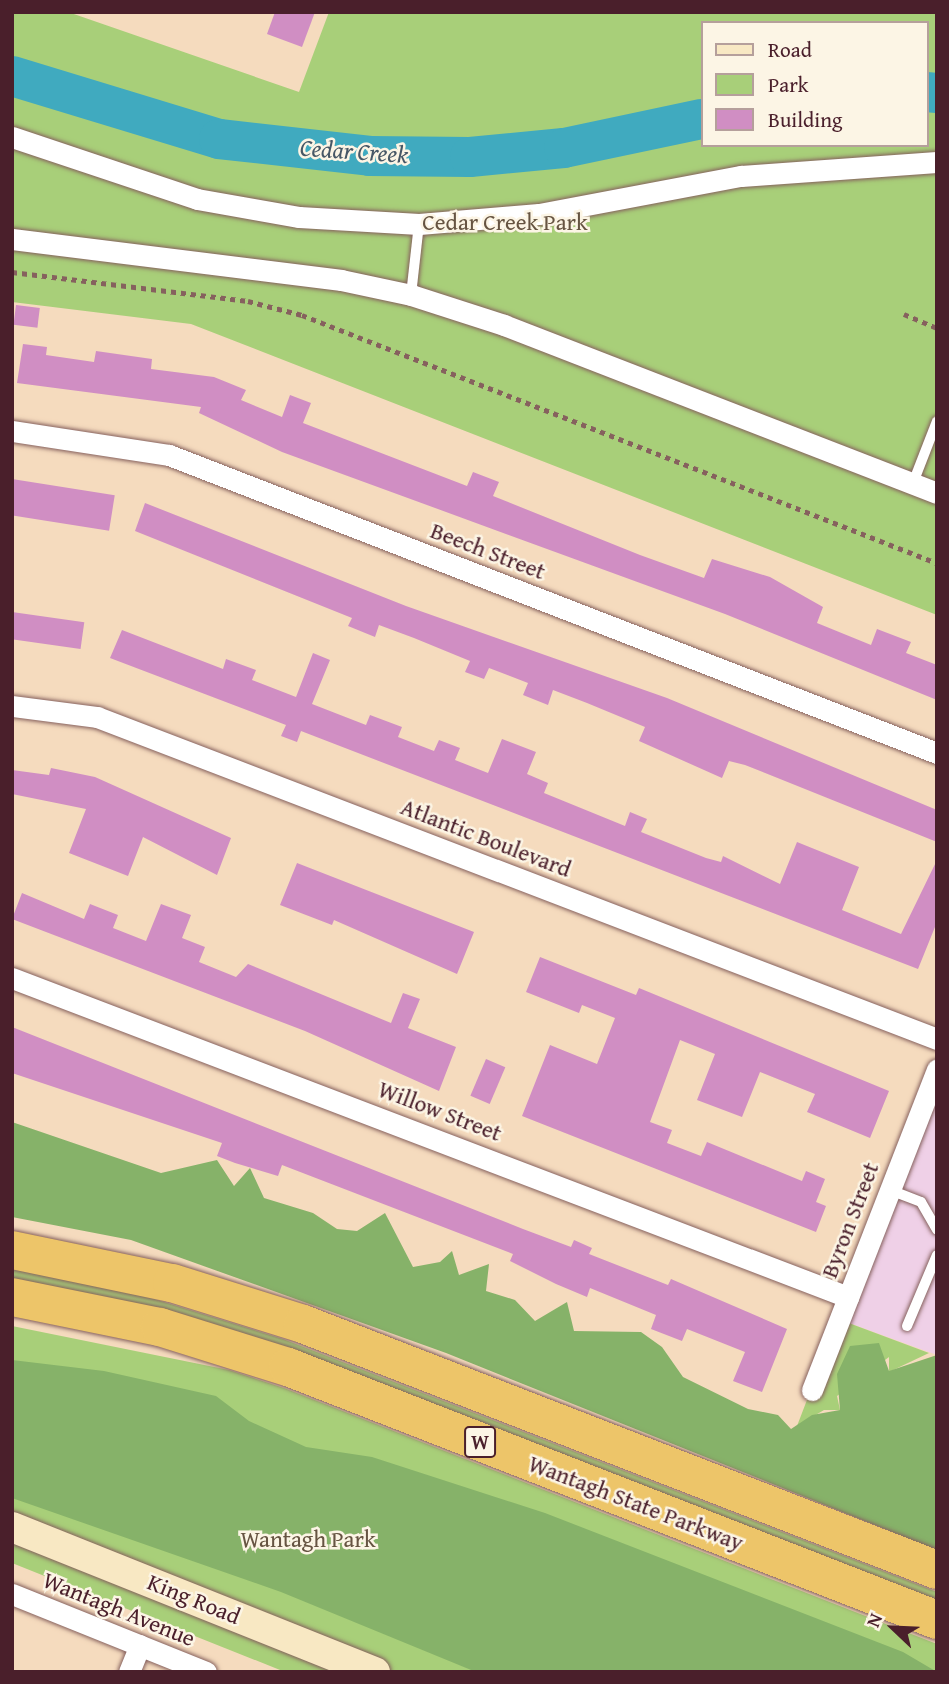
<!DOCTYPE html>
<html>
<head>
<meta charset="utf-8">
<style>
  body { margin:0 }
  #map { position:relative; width:949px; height:1684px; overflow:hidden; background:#f5dbbe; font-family:"Gentium Book Plus",serif }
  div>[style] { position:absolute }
  .built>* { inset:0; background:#efd0e7 }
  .green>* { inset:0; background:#a8cf79 }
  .forest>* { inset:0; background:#86b269 }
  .river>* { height:40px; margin:-20px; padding:0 20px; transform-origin:20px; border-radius:20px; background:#40aabf }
  .building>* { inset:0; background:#d08ec3; transform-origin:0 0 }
  .path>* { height:4.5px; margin-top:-2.25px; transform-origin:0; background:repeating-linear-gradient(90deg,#86615e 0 5px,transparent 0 10px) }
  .roads { filter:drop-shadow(0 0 2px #86615e) drop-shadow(0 0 2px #86615e) }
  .lane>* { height:10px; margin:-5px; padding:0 5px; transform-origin:5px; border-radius:5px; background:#fff }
  .street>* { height:21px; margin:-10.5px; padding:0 10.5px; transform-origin:10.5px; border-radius:10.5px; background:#fff }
  .secondary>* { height:30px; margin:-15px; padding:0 15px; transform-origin:15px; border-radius:15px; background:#f8e8c3 }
  .highway>* { height:38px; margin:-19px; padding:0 19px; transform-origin:19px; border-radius:19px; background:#edc569 }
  span { translate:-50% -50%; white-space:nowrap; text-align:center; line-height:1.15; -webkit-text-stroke:5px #fcf5e5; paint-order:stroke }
  .shield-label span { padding:2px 5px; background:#fcf5e5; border:2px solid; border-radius:5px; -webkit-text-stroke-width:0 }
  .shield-label { font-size:21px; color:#4a1f2b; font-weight:700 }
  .park-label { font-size:23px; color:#665442 }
  .street-label { font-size:23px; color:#4a1f2b }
  .water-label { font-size:24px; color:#465766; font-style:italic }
  .frame { position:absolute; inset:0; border:14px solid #4a1f2b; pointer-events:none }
  .legend { position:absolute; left:701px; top:21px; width:228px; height:126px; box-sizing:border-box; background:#fcf5e5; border:2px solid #b59f9b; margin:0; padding:9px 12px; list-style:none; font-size:21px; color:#4a1f2b }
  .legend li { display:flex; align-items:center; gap:14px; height:35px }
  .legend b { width:35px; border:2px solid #b59f9b }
  .north { position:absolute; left:858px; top:1593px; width:70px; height:70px; -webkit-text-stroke:5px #fcf5e5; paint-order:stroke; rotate:293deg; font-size:19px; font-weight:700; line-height:28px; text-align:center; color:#4a1f2b }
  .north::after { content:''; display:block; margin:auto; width:24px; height:32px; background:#4a1f2b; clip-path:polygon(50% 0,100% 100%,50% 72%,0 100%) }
</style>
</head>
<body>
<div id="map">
  <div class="built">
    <div style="clip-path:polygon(937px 1065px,937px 1355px,838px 1319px)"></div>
  </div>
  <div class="green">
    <div style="clip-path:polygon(evenodd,12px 12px,68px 12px,299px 92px,329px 12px,937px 12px,937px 615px,191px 324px,12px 302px,12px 12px,702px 23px,926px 23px,926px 145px,702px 145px,702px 23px)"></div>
    <div style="clip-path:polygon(12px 1269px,122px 1289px,283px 1339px,937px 1592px,937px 1604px,12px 1281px)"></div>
    <div style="clip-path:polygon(838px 1319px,929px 1353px,889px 1372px,889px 1357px,837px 1396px,840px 1410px,824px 1410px,797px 1426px)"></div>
    <div style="clip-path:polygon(12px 1326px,229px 1370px,284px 1388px,937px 1644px,937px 1672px,285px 1672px,12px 1563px)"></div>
  </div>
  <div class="forest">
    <div style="clip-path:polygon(12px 1122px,161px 1173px,217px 1160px,234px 1186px,250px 1168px,264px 1198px,313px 1213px,337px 1229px,357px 1231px,385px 1213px,413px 1267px,440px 1262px,452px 1251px,459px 1275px,489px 1264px,486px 1291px,515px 1300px,535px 1321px,567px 1302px,574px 1331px,641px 1332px,662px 1347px,683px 1377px,748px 1409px,778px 1415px,791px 1429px,812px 1415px,840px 1410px,837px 1374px,850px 1346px,879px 1343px,889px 1371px,937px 1355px,937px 1550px,446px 1353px,131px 1240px,12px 1217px)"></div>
    <div style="clip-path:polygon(12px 1360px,104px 1371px,216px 1396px,249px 1421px,306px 1447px,372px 1457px,545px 1513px,903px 1652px,937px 1672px,476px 1672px,281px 1592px,12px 1498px)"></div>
  </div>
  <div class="river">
    <div style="left:12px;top:76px;width:216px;rotate:16.9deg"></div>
    <div style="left:219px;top:139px;width:152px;rotate:6.4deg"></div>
    <div style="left:370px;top:156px;width:100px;rotate:0.6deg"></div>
    <div style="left:470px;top:157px;width:94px;rotate:-5.5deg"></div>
    <div style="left:564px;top:148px;width:141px;rotate:-11.9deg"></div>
    <div style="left:926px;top:92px;width:11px;rotate:5deg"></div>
  </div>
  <div class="building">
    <div style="clip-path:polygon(275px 12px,315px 12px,302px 47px,267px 34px)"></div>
    <div style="left:16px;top:305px;width:24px;height:20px;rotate:7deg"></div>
    <div style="clip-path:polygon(23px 344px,47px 347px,46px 355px,94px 362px,96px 351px,152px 359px,151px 369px,214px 377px,246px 390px,241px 400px,282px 417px,290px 395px,311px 403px,303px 423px,467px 486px,473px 472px,499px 482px,493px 496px,640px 555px,704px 578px,712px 559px,770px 577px,823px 607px,817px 623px,871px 645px,877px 629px,911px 642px,906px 653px,937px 665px,937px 700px,725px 614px,282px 452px,199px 413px,201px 407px,17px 383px)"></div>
    <div style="left:12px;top:479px;width:104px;height:36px;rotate:9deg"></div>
    <div style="clip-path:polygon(145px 503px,406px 606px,667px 698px,937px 810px,937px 842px,745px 765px,729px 761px,722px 778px,639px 741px,645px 727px,587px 703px,553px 690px,548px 705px,523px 695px,528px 683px,489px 668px,484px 679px,465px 672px,470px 661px,414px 638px,379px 625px,375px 637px,348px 626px,352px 618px,135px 531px)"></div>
    <div style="left:12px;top:612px;width:73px;height:27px;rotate:8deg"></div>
    <div style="clip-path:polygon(122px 630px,223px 669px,226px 659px,256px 670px,252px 680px,296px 697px,313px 653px,330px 660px,312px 704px,366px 725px,370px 715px,402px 727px,398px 737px,434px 751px,439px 740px,460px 748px,455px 760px,488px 773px,502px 739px,536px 752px,527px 774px,548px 783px,544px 793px,625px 826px,630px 812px,647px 819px,641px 832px,706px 858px,721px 862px,723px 856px,780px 884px,797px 842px,859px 867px,842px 910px,901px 934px,937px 860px,937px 922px,918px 969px,301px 731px,297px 742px,281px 736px,286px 725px,110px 658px)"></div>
    <div style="clip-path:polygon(51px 768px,95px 777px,231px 838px,217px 875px,143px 837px,128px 876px,69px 853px,86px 809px,12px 794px,12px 770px,49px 775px)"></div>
    <div style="clip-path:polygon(297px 863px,474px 932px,457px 974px,334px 920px,332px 925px,280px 905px)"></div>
    <div style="clip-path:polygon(22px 893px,84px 919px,90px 904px,118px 915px,113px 928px,146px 941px,161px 904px,191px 915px,182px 938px,205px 947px,199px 962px,236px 977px,248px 964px,391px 1023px,403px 993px,420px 999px,408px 1028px,456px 1047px,439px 1091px,305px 1031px,12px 919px)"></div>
    <div style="clip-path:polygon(540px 957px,636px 995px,639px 988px,889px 1091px,870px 1138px,807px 1112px,815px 1094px,760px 1072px,742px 1117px,697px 1100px,715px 1054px,680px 1040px,650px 1122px,672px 1130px,667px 1143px,701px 1156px,707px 1142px,802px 1181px,806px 1171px,825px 1179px,816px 1202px,826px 1206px,816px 1232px,522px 1116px,550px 1045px,597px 1064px,615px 1018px,582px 1005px,579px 1013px,526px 992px)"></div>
    <div style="clip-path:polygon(12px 1027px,523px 1229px,571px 1247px,574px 1240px,592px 1248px,589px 1254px,668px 1285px,671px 1279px,787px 1329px,762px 1392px,733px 1381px,745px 1352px,687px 1329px,682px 1341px,651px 1329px,656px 1315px,590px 1288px,587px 1297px,556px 1284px,510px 1261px,513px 1254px,282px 1165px,278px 1176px,235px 1163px,217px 1156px,222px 1143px,12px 1073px)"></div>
    <div style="left:486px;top:1059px;width:21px;height:40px;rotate:23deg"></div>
  </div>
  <div class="path">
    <div style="left:12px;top:272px;width:238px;rotate:7deg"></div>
    <div style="left:248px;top:301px;width:56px;rotate:14.5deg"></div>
    <div style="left:302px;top:315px;width:682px;rotate:21.33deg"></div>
    <div style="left:904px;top:314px;width:36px;rotate:23deg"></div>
  </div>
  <div class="roads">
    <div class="lane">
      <div style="left:411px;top:295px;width:71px;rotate:-83.6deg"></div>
      <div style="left:913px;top:483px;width:66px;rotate:-68.8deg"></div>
      <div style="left:890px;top:1190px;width:33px;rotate:21deg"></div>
      <div style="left:921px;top:1202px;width:32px;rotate:60deg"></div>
      <div style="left:907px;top:1326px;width:77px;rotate:-67.1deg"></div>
    </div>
    <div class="street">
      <div style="left:12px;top:137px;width:195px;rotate:18.5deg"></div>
      <div style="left:197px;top:199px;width:104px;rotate:10deg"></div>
      <div style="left:299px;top:217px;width:120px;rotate:3.3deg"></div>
      <div style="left:419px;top:224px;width:120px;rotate:-4.8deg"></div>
      <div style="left:539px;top:214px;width:206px;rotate:-10.7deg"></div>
      <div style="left:741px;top:176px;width:196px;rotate:-4.1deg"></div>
      <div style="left:12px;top:239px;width:332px;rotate:7.1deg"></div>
      <div style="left:341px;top:280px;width:72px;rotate:12.1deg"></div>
      <div style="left:411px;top:295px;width:98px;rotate:17.9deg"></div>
      <div style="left:504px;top:325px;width:464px;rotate:21.2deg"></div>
      <div style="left:12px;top:431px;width:159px;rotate:8.7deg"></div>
      <div style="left:169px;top:455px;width:824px;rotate:21.21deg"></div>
      <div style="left:12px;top:706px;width:86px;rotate:7.4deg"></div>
      <div style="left:97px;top:717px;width:900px;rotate:20.97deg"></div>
      <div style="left:12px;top:978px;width:895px;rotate:20.89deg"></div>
      <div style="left:812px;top:1390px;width:344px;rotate:-68.7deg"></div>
      <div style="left:12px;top:1594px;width:209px;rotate:21.9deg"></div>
      <div style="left:129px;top:1672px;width:29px;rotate:-68deg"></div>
    </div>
    <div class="secondary">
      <div style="left:12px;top:1527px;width:391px;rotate:21.8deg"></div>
    </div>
    <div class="highway">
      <div style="left:12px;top:1250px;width:163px;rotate:11.7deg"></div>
      <div style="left:172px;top:1283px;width:137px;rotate:17.4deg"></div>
      <div style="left:303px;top:1324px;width:680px;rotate:21.21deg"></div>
      <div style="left:12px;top:1297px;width:151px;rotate:11.5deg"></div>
      <div style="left:160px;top:1327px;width:134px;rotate:17.4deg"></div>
      <div style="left:288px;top:1367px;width:697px;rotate:21.3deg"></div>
    </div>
  </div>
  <div class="shield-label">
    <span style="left:480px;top:1442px">W</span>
  </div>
  <div class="park-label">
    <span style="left:505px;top:222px">Cedar Creek Park</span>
    <span style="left:308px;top:1539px">Wantagh Park</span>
  </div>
  <div class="street-label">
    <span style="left:488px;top:551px;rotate:21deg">Beech Street</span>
    <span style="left:486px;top:838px;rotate:21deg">Atlantic Boulevard</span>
    <span style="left:440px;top:1111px;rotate:21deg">Willow Street</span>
    <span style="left:850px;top:1220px;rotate:-69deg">Byron Street</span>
    <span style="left:636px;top:1503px;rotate:21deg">Wantagh State Parkway</span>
    <span style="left:194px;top:1599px;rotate:22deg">King Road</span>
    <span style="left:119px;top:1609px;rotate:22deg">Wantagh Avenue</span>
  </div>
  <div class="water-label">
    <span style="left:354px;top:151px;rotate:4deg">Cedar Creek</span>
  </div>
  <div class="frame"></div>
  <ul class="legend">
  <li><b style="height:9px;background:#f8e8c3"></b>Road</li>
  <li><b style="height:19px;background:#a8cf79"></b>Park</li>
  <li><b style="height:19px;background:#d08ec3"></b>Building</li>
  </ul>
  <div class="north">N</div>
</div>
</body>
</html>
